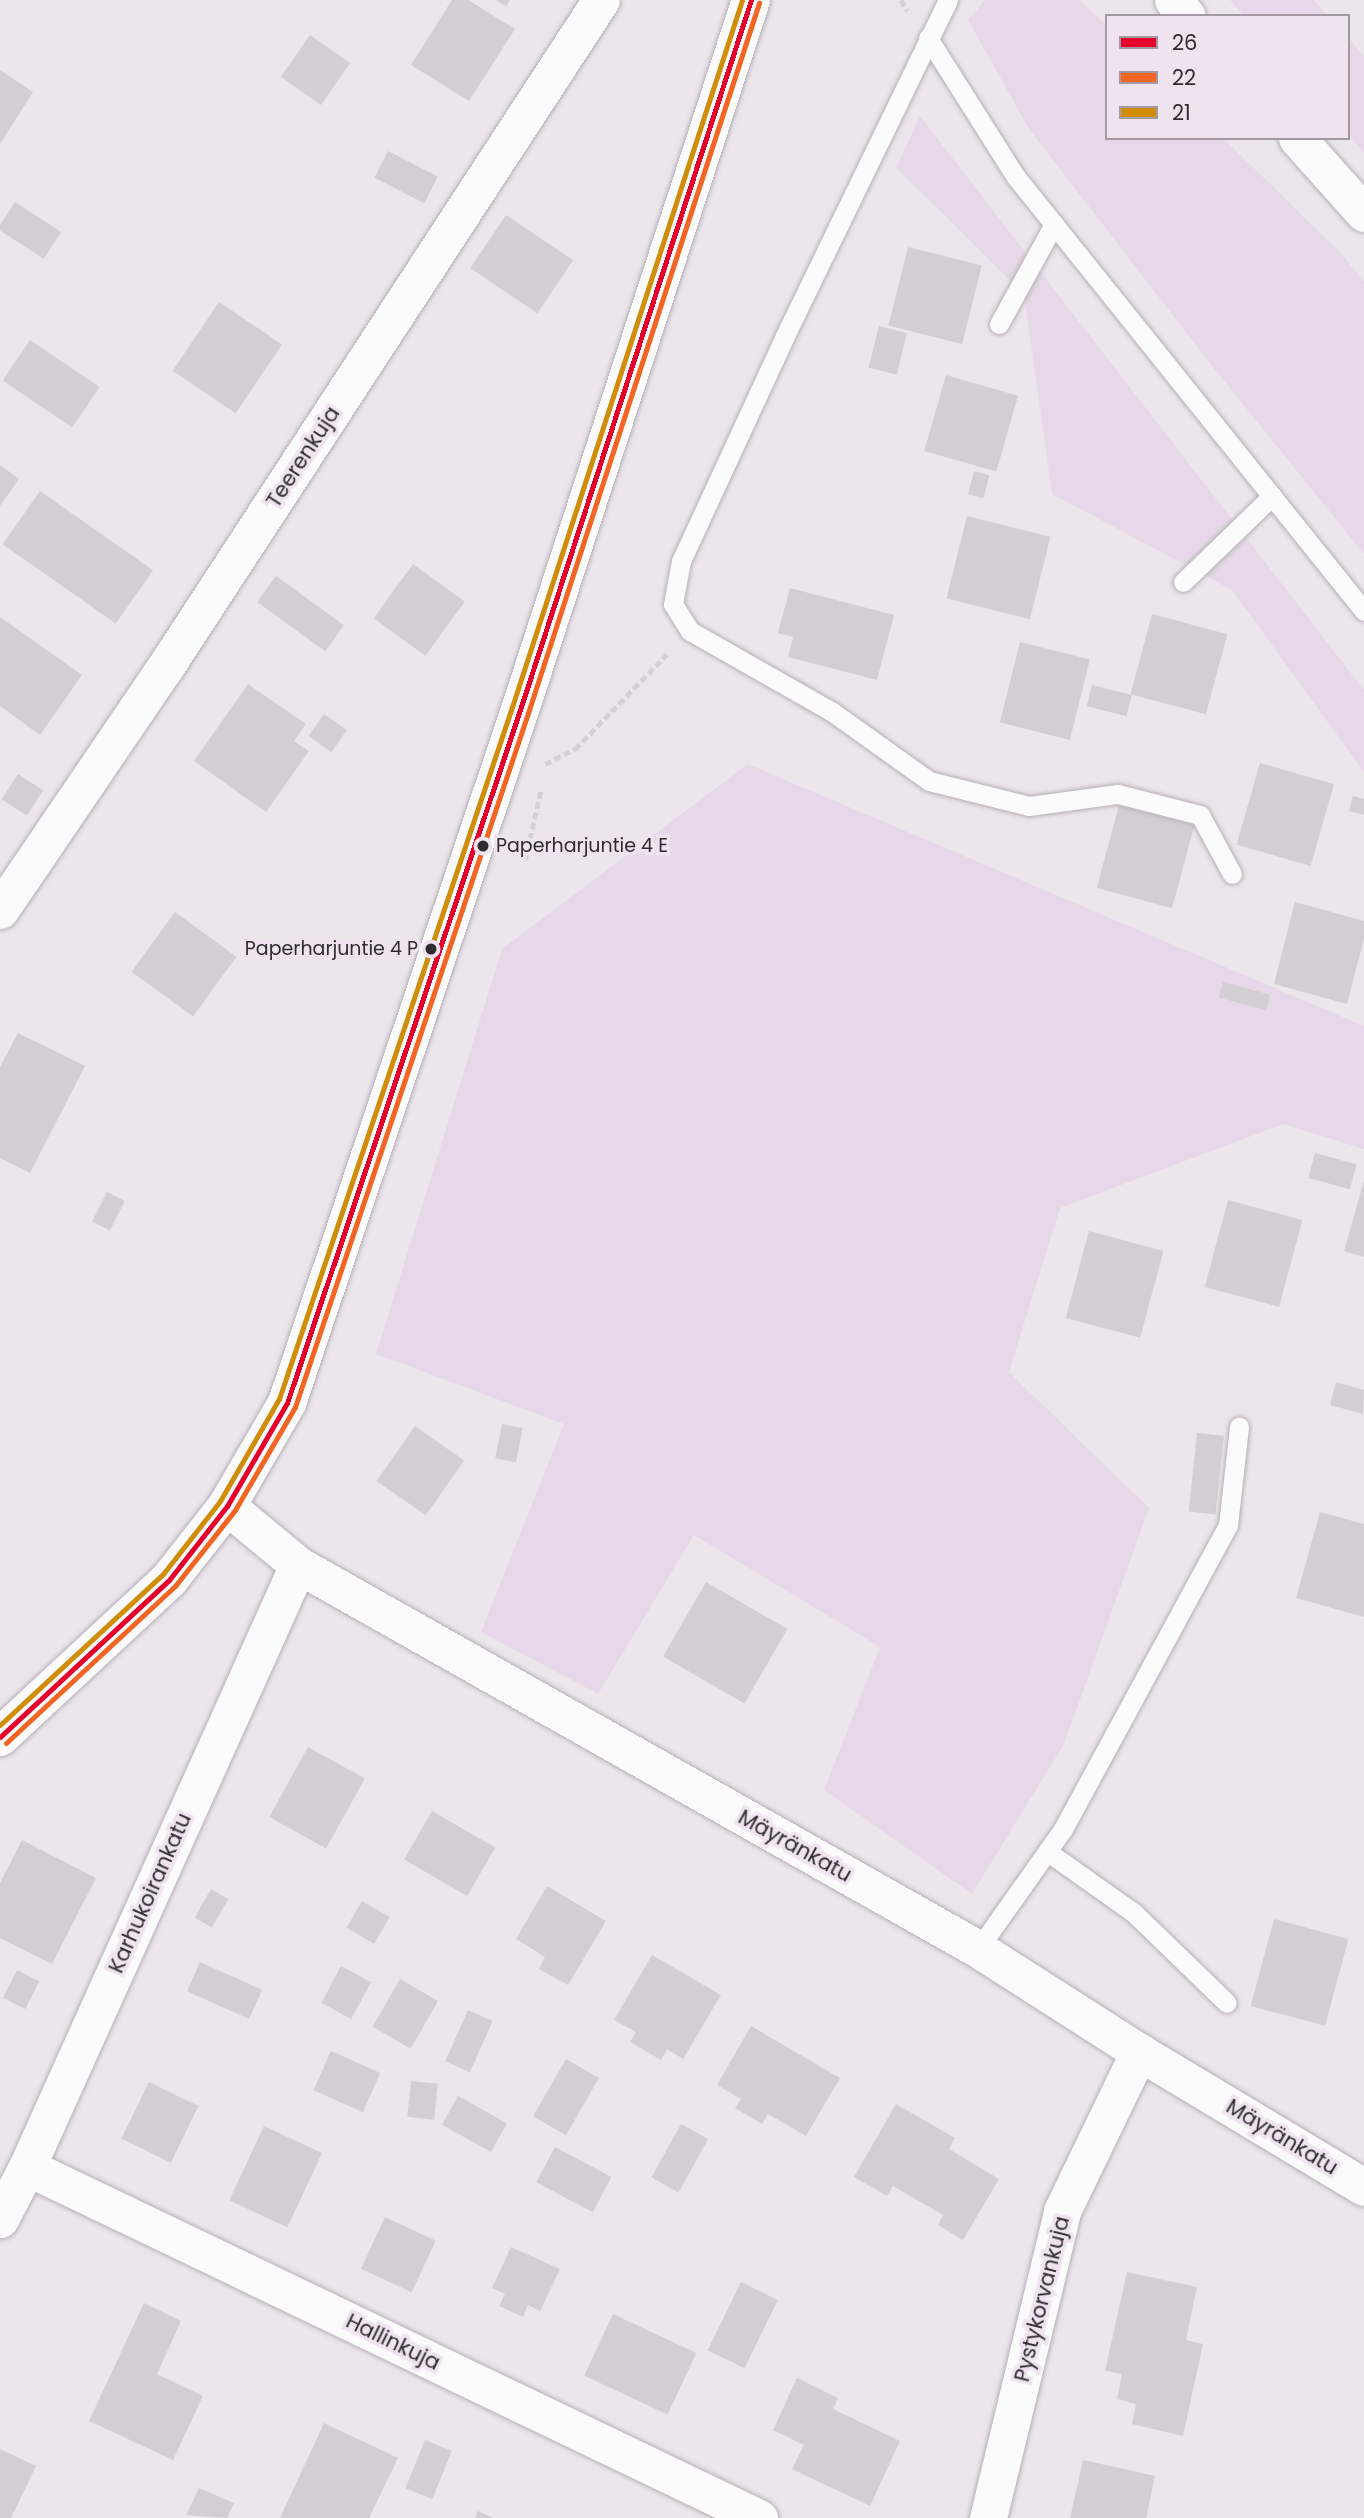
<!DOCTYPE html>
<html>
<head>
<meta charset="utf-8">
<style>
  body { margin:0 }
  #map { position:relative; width:1364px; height:2518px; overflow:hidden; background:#ece6ec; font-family:Poppins,sans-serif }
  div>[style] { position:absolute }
  .green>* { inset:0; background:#e6d8e8 }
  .building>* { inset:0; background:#d2ced2; transform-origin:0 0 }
  .path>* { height:4.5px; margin-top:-2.25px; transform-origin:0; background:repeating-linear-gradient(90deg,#d3d2d3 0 7px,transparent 0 10.5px) }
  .roads { filter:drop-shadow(0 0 2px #b4b0b4) drop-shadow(0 0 2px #b4b0b4) }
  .service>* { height:19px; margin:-9.5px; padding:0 9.5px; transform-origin:9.5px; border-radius:9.5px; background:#fcfbfc }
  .minor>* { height:37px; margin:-18.5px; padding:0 18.5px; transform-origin:18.5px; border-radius:18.5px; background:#fcfbfc }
  .tertiary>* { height:38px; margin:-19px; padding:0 19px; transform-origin:19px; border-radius:19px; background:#fcfbfc }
  .bus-1>* { height:5px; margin:-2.5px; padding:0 2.5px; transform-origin:2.5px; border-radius:2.5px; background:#e4002b }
  .bus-2>* { height:5px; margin:-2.5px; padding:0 2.5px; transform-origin:2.5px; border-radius:2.5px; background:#f26522 }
  .bus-3>* { height:5px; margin:-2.5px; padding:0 2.5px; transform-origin:2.5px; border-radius:2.5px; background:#cf8d0a }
  .dots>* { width:19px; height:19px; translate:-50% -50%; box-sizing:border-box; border:4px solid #eee3ef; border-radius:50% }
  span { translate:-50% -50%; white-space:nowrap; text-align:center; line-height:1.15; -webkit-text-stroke:7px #eee3ef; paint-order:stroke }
  .bus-label { font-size:19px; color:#2f2b30 }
  .left { translate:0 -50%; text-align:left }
  .right { translate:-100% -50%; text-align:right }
  .street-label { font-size:21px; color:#2f2b30 }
  .legend { position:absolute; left:1105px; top:14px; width:245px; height:126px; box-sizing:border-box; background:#eee3ef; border:2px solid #a299a3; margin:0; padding:9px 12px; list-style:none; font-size:21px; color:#2f2b30 }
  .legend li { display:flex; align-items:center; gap:14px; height:35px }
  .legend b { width:35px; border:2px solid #a299a3 }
</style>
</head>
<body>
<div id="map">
  <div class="green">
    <div style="clip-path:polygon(985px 0,1080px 0,1107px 26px,1107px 138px,1223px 138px,1342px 254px,1364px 282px,1364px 554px,1212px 366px,1029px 129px,968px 20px)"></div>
    <div style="clip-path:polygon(1230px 0,1314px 0,1328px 16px,1244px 16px)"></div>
    <div style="clip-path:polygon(1348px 38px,1364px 56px,1364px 153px,1348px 134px)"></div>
    <div style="clip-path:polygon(920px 116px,1364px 690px,1364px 772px,1232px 590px,1052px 494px,1024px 294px,896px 168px)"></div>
    <div style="clip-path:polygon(748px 764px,1364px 1026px,1364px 1149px,1283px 1124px,1060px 1208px,1009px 1372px,1149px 1508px,1064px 1744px,972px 1894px,824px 1790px,880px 1647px,694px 1535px,598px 1694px,481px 1632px,564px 1424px,376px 1354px,502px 949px)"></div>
  </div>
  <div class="building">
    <div style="clip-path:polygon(452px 0,468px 0,515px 29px,469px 101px,411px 65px)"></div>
    <div style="clip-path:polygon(496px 0,510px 0,506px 6px)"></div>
    <div style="left:310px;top:35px;width:49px;height:51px;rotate:35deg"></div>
    <div style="clip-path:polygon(0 70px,33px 92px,0 144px)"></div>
    <div style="left:388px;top:151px;width:56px;height:30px;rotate:27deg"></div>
    <div style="left:15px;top:202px;width:55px;height:32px;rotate:33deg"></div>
    <div style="left:506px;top:215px;width:81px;height:64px;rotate:34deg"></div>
    <div style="left:908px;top:247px;width:76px;height:81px;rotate:14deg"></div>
    <div style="left:219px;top:302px;width:76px;height:83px;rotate:34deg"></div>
    <div style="left:879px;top:326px;width:29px;height:43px;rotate:14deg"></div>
    <div style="left:30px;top:340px;width:84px;height:49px;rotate:34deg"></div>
    <div style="left:946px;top:375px;width:75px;height:79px;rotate:16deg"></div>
    <div style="clip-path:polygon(0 465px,19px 479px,0 506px)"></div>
    <div style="left:974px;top:471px;width:16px;height:24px;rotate:15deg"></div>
    <div style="left:40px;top:491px;width:138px;height:65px;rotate:35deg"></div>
    <div style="left:967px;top:516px;width:86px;height:85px;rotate:14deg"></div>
    <div style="left:413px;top:564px;width:64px;height:67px;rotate:36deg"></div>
    <div style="left:276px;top:576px;width:84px;height:32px;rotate:36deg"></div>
    <div style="clip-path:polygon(790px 588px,894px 615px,877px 680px,788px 657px,793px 637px,778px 633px)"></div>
    <div style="left:1152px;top:614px;width:78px;height:83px;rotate:15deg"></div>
    <div style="clip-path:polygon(0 617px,82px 675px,40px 735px,0 706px)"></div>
    <div style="left:1020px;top:642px;width:72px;height:83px;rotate:14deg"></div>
    <div style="clip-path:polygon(248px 684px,306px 724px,294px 741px,309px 751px,266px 812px,194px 761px)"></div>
    <div style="left:1092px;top:685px;width:41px;height:22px;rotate:14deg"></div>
    <div style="left:324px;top:714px;width:28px;height:27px;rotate:35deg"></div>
    <div style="left:1260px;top:763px;width:77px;height:85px;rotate:16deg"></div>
    <div style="left:18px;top:774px;width:30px;height:30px;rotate:33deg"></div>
    <div style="clip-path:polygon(1353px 796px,1364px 799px,1364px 815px,1349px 811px)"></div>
    <div style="left:1119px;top:805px;width:78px;height:86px;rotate:15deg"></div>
    <div style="clip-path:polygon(1295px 902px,1364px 921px,1364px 939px,1347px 1004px,1274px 984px)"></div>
    <div style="left:175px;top:912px;width:76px;height:74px;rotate:36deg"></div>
    <div style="left:1223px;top:982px;width:49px;height:16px;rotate:15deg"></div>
    <div style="clip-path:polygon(18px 1033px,85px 1066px,30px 1173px,0 1158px,0 1067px)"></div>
    <div style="left:1315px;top:1153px;width:43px;height:26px;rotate:15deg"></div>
    <div style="clip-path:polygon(1364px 1181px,1364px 1257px,1344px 1251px)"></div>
    <div style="left:107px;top:1192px;width:20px;height:33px;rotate:27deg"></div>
    <div style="left:1228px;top:1200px;width:77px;height:90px;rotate:15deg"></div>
    <div style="left:1089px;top:1231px;width:77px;height:90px;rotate:15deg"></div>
    <div style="clip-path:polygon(1336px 1382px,1364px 1390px,1363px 1414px,1330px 1405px)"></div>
    <div style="left:502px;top:1424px;width:21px;height:35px;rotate:11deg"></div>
    <div style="left:415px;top:1426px;width:60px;height:67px;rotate:35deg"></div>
    <div style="left:1197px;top:1433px;width:27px;height:79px;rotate:6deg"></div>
    <div style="clip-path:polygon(1320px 1512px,1364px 1524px,1364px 1617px,1296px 1598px)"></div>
    <div style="left:706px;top:1582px;width:94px;height:86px;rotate:30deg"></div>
    <div style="left:308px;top:1747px;width:65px;height:80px;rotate:29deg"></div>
    <div style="left:432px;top:1811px;width:73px;height:56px;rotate:30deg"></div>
    <div style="clip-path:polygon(22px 1840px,96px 1878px,52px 1964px,0 1938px,0 1883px)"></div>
    <div style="clip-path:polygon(547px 1886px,606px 1921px,568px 1985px,539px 1969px,545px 1957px,516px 1939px)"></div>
    <div style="left:211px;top:1889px;width:20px;height:33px;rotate:30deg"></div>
    <div style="left:362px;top:1901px;width:32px;height:31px;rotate:30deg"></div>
    <div style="left:1274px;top:1919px;width:77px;height:90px;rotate:15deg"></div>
    <div style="clip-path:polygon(652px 1955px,721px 1995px,683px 2059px,667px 2049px,661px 2060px,630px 2042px,636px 2032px,614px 2020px)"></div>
    <div style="left:200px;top:1962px;width:68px;height:32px;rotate:24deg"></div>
    <div style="left:341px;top:1966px;width:34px;height:42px;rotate:28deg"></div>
    <div style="left:17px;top:1970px;width:25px;height:31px;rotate:27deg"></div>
    <div style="left:400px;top:1979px;width:44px;height:55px;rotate:30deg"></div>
    <div style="left:468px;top:2010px;width:27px;height:56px;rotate:24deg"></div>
    <div style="clip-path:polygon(751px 2026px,840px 2078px,806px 2136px,768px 2114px,762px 2124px,735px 2108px,741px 2099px,717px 2085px)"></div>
    <div style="left:331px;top:2051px;width:54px;height:43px;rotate:24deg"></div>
    <div style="left:566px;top:2059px;width:38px;height:66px;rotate:30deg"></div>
    <div style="left:411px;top:2081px;width:27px;height:36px;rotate:6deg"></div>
    <div style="left:149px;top:2082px;width:55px;height:63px;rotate:26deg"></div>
    <div style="left:458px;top:2096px;width:56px;height:33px;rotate:29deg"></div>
    <div style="clip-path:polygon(896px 2104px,955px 2138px,949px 2149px,999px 2179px,963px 2240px,938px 2225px,943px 2215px,893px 2186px,887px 2196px,854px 2177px)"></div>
    <div style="left:681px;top:2124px;width:31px;height:61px;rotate:29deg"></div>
    <div style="left:264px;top:2126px;width:64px;height:82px;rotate:25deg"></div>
    <div style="left:555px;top:2147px;width:64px;height:40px;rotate:28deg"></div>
    <div style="left:385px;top:2217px;width:56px;height:57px;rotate:25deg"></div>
    <div style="clip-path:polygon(511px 2247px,560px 2269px,540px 2311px,528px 2305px,523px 2317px,499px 2306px,505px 2294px,492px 2288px)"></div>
    <div style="clip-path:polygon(1127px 2272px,1197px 2287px,1186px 2340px,1203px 2344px,1183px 2436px,1132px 2424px,1136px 2404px,1117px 2399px,1122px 2374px,1105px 2371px)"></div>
    <div style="left:741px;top:2282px;width:41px;height:76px;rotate:26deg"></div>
    <div style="clip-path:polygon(144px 2303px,181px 2321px,157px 2374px,203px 2396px,173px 2460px,89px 2421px)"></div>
    <div style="left:613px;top:2314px;width:92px;height:68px;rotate:25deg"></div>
    <div style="clip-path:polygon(797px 2378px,838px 2398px,833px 2409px,900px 2441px,870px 2506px,792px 2469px,804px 2445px,773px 2430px)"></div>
    <div style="clip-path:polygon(324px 2423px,398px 2458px,369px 2518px,280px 2518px)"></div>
    <div style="left:425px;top:2440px;width:29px;height:52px;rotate:22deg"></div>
    <div style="clip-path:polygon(0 2449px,36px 2466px,11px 2518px,0 2518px)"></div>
    <div style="clip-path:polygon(1083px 2460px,1155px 2476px,1146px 2518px,1070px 2518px)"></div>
    <div style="clip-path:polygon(199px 2488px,234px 2503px,227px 2518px,186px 2515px)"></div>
    <div style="clip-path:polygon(478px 2511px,493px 2518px,475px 2518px)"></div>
  </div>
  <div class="path">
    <div style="left:901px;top:0;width:13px;rotate:58deg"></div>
    <div style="left:545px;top:764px;width:34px;rotate:-27deg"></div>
    <div style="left:575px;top:749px;width:132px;rotate:-45.9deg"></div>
    <div style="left:525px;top:860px;width:73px;rotate:-77.3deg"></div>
  </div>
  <div class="roads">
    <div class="service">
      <div style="left:948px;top:0;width:373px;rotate:115.9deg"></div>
      <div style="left:785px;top:336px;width:248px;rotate:114.8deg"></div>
      <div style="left:681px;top:561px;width:44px;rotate:100.5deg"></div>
      <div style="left:673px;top:604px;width:32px;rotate:58deg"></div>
      <div style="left:690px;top:631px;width:162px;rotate:29.6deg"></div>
      <div style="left:831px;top:711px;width:120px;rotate:35.5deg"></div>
      <div style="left:929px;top:781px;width:103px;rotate:14deg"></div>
      <div style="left:1029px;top:806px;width:90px;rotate:-7.7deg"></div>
      <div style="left:1118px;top:794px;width:85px;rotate:14.4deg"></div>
      <div style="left:1200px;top:815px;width:67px;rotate:61.5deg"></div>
      <div style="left:928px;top:38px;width:165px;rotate:57.7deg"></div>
      <div style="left:1016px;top:177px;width:556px;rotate:51.28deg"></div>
      <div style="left:999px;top:324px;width:114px;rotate:-61.2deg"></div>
      <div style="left:1183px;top:582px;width:124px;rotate:-44deg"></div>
      <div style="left:1048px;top:1852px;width:105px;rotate:35.3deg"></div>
      <div style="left:1134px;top:1913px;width:129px;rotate:44.1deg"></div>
      <div style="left:978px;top:1949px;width:147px;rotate:-54.7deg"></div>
      <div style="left:1063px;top:1829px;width:346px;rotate:-61.5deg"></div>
      <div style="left:1228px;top:1525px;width:99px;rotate:-83.6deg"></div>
    </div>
    <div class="minor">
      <div style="left:1173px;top:0;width:21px;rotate:49deg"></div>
      <div style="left:1297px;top:138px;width:101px;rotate:48.2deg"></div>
      <div style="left:0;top:910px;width:292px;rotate:-55.8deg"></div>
      <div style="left:164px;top:669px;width:799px;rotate:-56.85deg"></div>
      <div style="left:227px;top:1506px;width:92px;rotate:39.7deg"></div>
      <div style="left:298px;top:1565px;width:781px;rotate:29.45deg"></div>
      <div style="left:978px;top:1949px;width:191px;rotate:32.6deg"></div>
      <div style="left:1139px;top:2052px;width:262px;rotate:31deg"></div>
      <div style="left:27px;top:2167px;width:812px;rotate:25.62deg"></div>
      <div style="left:0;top:2219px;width:59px;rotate:-62.6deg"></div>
      <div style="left:27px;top:2167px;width:660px;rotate:-65.76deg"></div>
      <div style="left:988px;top:2518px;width:316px;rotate:-76.4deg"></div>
      <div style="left:1062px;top:2211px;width:177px;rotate:-64.2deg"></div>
    </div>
    <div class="tertiary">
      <div style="left:0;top:1737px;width:231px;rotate:-42.9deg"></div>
      <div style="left:169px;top:1580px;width:94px;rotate:-51.9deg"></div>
      <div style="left:227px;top:1506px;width:119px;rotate:-59.8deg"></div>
      <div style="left:287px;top:1403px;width:731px;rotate:-71.42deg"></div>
      <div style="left:520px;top:710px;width:747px;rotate:-71.98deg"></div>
    </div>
  </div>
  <div class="bus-1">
    <div style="left:0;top:1737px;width:231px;rotate:-42.9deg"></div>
    <div style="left:169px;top:1580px;width:94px;rotate:-51.9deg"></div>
    <div style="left:227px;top:1506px;width:119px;rotate:-59.8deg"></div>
    <div style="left:287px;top:1403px;width:731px;rotate:-71.42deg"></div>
    <div style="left:520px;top:710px;width:747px;rotate:-71.98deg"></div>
  </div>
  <div class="bus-2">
    <div style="left:6px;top:1743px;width:231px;rotate:-42.9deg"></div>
    <div style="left:175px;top:1586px;width:97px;rotate:-51.7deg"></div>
    <div style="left:235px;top:1510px;width:119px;rotate:-59.8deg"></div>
    <div style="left:295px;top:1407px;width:732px;rotate:-71.44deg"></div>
    <div style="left:528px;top:713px;width:747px;rotate:-71.98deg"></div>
  </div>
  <div class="bus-3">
    <div style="left:0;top:1725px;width:222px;rotate:-42.8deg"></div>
    <div style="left:163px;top:1574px;width:93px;rotate:-52deg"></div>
    <div style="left:220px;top:1501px;width:118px;rotate:-60deg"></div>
    <div style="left:279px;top:1399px;width:730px;rotate:-71.39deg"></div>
    <div style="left:512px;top:707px;width:743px;rotate:-71.98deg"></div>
  </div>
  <div class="dots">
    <div style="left:483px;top:846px;background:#2f2b30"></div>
    <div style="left:431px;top:949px;background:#2f2b30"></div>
  </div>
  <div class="bus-label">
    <span class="left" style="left:496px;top:846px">Paperharjuntie 4 E</span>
    <span class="right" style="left:418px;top:949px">Paperharjuntie 4 P</span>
  </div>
  <div class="street-label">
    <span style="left:303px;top:457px;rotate:-57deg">Teerenkuja</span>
    <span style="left:795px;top:1846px;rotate:29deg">Mäyränkatu</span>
    <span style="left:150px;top:1893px;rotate:-66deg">Karhukoirankatu</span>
    <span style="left:1282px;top:2137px;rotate:31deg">Mäyränkatu</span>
    <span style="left:1042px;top:2299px;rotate:-76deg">Pystykorvankuja</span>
    <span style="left:393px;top:2342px;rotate:26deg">Hallinkuja</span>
  </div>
  <ul class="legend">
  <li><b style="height:9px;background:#e4002b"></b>26</li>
  <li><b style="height:9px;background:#f26522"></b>22</li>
  <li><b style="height:9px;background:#cf8d0a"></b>21</li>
  </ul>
</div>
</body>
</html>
